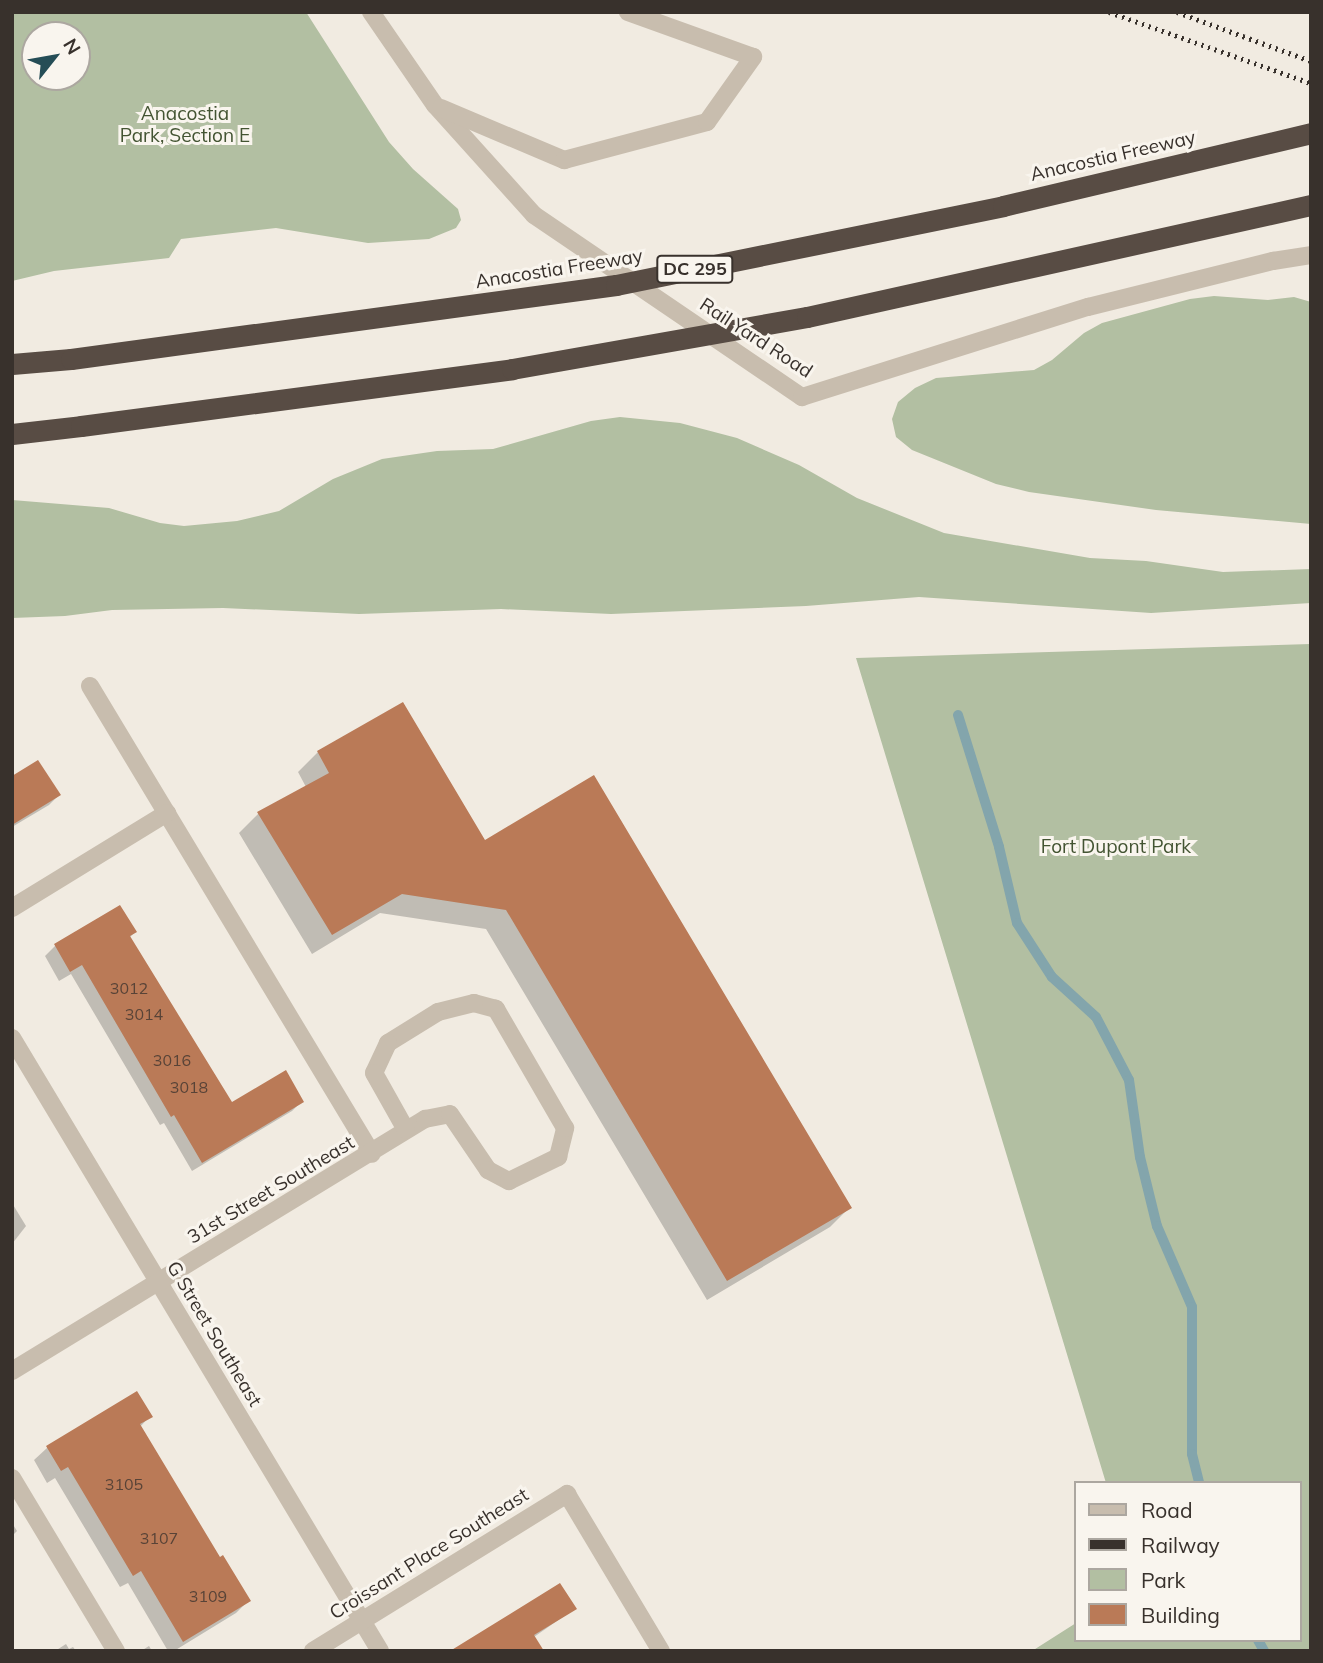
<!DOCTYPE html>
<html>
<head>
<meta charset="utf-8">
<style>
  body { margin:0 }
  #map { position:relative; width:1323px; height:1663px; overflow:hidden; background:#f1ebe1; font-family:Mulish,sans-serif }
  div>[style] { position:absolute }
  .green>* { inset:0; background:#b2bfa2 }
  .shadow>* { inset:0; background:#0003 }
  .stream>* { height:10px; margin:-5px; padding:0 5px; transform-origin:5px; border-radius:5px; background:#83a5ac }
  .building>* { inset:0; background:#ba7a57 }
  .minor>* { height:18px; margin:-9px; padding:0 9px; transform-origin:9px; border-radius:9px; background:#c8bdae }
  .highway>* { height:21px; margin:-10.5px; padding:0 10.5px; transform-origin:10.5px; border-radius:10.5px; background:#584c44 }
  .rail>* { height:5px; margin-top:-2.5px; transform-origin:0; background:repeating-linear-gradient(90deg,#38312c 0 2px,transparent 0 7px) }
  .highway-bridge>* { height:21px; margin:-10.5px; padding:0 10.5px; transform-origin:10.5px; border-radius:10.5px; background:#584c44 }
  span { translate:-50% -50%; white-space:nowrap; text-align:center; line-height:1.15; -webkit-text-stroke:6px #f9f5ee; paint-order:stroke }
  .number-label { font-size:16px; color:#584337 }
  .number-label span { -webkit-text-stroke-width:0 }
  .shield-label span { padding:2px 5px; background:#f9f5ee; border:2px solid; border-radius:5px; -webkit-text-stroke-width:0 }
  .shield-label { font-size:18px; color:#38312c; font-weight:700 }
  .park-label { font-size:19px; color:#435432 }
  .street-label { font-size:19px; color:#38312c }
  .frame { position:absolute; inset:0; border:14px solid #38312c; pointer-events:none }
  .legend { position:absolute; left:1074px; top:1481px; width:228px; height:161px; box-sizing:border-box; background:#f9f5ee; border:2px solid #aca7a0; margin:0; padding:9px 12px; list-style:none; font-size:21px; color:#38312c }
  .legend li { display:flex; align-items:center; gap:14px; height:35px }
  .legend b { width:35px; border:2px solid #aca7a0 }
  .north { position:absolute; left:21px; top:21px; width:70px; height:70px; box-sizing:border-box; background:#f9f5ee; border:2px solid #aca7a0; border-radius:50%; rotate:59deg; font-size:19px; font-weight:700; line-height:28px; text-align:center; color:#38312c }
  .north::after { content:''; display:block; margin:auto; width:24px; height:32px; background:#254d56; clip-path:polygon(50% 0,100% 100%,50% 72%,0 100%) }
</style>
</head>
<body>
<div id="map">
  <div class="green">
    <div style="clip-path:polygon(evenodd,12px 12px,306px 12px,389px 142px,413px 169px,458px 209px,461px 220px,456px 228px,429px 239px,368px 243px,276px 228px,181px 239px,169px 258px,54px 271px,12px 281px,12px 12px,35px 35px,77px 35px,77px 77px,35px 77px,35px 35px)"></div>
    <div style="clip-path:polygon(1214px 296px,1268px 300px,1294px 297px,1311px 302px,1311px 524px,1156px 510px,1029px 492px,996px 484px,912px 450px,896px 437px,892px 419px,898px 402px,915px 388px,936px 378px,1034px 370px,1052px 360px,1084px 333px,1102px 323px,1190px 299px)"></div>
    <div style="clip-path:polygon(620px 417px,680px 423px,737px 438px,799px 465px,857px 498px,944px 533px,1090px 558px,1146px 561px,1223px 572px,1311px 569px,1311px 603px,1151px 613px,919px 597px,806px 606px,611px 614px,501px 609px,359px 614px,223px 608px,112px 610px,65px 616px,12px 618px,12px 500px,109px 508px,160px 523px,184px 526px,237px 521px,279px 511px,333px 479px,382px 459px,437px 451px,493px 449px,591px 421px)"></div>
    <div style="clip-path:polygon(1310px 644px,1311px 1651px,1032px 1651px,1076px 1623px,1076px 1640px,1300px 1640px,1300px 1483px,1106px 1483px,856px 658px)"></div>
  </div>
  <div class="shadow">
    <div style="clip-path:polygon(402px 704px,484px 843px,850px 1207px,830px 1227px,707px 1300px,486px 929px,380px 913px,312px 954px,239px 833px,259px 813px,306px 787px,298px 772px,318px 752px)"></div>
    <div style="clip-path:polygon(12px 778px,59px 795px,49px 805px,12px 827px)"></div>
    <div style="clip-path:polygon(119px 907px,135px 932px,129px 938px,231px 1104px,302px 1101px,292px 1111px,192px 1171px,164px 1123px,160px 1125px,71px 974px,59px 981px,45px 956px,55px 946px)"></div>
    <div style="clip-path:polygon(12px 1203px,26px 1226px,12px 1244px)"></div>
    <div style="clip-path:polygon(137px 1394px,150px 1416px,140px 1427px,220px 1560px,248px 1601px,236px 1613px,174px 1651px,168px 1651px,128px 1583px,120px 1587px,55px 1478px,47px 1483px,34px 1460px,47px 1448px)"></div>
    <div style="clip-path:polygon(12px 1523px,17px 1531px,12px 1536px)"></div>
    <div style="clip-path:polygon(574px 1609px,534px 1637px,458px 1651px)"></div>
    <div style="clip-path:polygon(66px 1644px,69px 1649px,73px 1647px,76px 1651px,55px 1651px)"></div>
    <div style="clip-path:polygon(149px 1646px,152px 1651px,141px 1651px)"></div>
  </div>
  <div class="stream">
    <div style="left:958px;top:715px;width:138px;rotate:72.7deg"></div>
    <div style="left:999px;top:847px;width:78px;rotate:76.7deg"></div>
    <div style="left:1017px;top:923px;width:64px;rotate:57.1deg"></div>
    <div style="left:1052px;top:977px;width:59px;rotate:42.3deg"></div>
    <div style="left:1096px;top:1017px;width:71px;rotate:62.4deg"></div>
    <div style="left:1129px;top:1080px;width:78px;rotate:81.9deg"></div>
    <div style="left:1140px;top:1157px;width:71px;rotate:76.2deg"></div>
    <div style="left:1157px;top:1226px;width:88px;rotate:66.6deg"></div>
    <div style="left:1192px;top:1307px;width:147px;rotate:90deg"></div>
    <div style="left:1192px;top:1454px;width:30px;rotate:76deg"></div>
    <div style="left:1258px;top:1640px;width:13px;rotate:61deg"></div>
  </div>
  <div class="building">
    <div style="clip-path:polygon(403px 702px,485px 840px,594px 775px,852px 1208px,727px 1281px,506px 910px,402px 894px,332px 935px,257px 812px,329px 773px,317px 751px)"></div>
    <div style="clip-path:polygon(38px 760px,61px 795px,12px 825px,12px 776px)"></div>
    <div style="clip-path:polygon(120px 905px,137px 932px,130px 936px,232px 1102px,286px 1070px,304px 1102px,202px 1163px,174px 1115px,171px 1117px,82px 965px,70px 972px,54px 944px)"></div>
    <div style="clip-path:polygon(137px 1391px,153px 1417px,140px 1424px,220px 1557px,223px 1555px,251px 1601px,183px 1642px,141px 1571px,133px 1576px,68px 1467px,61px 1471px,46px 1446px)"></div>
    <div style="clip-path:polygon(560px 1583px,577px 1609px,534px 1635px,544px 1651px,450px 1651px)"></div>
  </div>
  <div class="minor">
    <div style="left:371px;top:12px;width:113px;rotate:55.5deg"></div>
    <div style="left:435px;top:105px;width:148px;rotate:48deg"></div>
    <div style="left:534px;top:215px;width:324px;rotate:34.2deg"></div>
    <div style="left:802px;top:397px;width:300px;rotate:-17.5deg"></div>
    <div style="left:1088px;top:307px;width:191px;rotate:-14deg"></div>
    <div style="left:1273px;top:261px;width:38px;rotate:-9deg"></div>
    <div style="left:441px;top:108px;width:134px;rotate:22.9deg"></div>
    <div style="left:564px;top:160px;width:148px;rotate:-14.9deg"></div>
    <div style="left:707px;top:122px;width:80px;rotate:-54.7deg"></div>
    <div style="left:753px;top:57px;width:133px;rotate:-160.2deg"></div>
    <div style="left:90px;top:686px;width:546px;rotate:58.93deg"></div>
    <div style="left:12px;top:908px;width:182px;rotate:-31.5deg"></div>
    <div style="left:12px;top:1038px;width:715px;rotate:59.02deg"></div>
    <div style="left:12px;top:1371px;width:484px;rotate:-31.4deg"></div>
    <div style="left:425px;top:1119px;width:25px;rotate:-11deg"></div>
    <div style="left:450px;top:1114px;width:68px;rotate:55.8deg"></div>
    <div style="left:488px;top:1170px;width:24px;rotate:28deg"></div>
    <div style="left:509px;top:1181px;width:55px;rotate:-26.1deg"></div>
    <div style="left:558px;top:1157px;width:30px;rotate:-76deg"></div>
    <div style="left:565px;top:1128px;width:138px;rotate:-120.1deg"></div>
    <div style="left:496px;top:1009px;width:23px;rotate:-165deg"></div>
    <div style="left:474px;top:1003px;width:37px;rotate:166deg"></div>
    <div style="left:438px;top:1012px;width:59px;rotate:148.2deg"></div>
    <div style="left:388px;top:1043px;width:33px;rotate:115deg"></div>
    <div style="left:374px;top:1073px;width:65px;rotate:60.7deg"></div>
    <div style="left:12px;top:1478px;width:202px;rotate:59deg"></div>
    <div style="left:313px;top:1651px;width:299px;rotate:-31.7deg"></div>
    <div style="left:567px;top:1494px;width:183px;rotate:59.1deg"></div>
  </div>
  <div class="highway">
    <div style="left:12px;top:364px;width:59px;rotate:-4.8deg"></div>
    <div style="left:12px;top:434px;width:69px;rotate:-6.6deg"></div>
  </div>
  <div class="rail">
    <div style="left:1109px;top:12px;width:214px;rotate:19.4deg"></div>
    <div style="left:1177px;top:12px;width:143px;rotate:20.1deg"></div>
  </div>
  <div class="highway-bridge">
    <div style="left:71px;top:359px;width:550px;rotate:-7.73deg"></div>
    <div style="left:616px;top:285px;width:395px;rotate:-11.5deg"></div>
    <div style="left:1003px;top:206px;width:317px;rotate:-13.3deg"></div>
    <div style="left:81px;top:426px;width:435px;rotate:-7.5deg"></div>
    <div style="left:512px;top:369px;width:300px;rotate:-10deg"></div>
    <div style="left:807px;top:317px;width:516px;rotate:-12.53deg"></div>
  </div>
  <div class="number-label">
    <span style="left:129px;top:988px">3012</span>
    <span style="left:144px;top:1014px">3014</span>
    <span style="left:172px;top:1060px">3016</span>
    <span style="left:189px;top:1087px">3018</span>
    <span style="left:124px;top:1484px">3105</span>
    <span style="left:159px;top:1538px">3107</span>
    <span style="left:208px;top:1596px">3109</span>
  </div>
  <div class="shield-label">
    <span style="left:695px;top:269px">DC 295</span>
  </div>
  <div class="park-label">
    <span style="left:185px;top:125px">Anacostia<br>Park, Section E</span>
    <span style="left:1116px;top:847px">Fort Dupont Park</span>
  </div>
  <div class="street-label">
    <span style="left:1113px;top:156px;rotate:-13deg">Anacostia Freeway</span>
    <span style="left:559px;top:269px;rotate:-9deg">Anacostia Freeway</span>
    <span style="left:756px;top:338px;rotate:33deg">Rail Yard Road</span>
    <span style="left:271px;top:1190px;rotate:-31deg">31st Street Southeast</span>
    <span style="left:214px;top:1334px;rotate:59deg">G Street Southeast</span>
    <span style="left:429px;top:1554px;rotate:-32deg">Croissant Place Southeast</span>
  </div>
  <div class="frame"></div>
  <ul class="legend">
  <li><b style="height:9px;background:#c8bdae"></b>Road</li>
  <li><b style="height:9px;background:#38312c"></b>Railway</li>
  <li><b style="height:19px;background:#b2bfa2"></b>Park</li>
  <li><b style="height:19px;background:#ba7a57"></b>Building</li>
  </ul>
  <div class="north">N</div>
</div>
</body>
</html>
